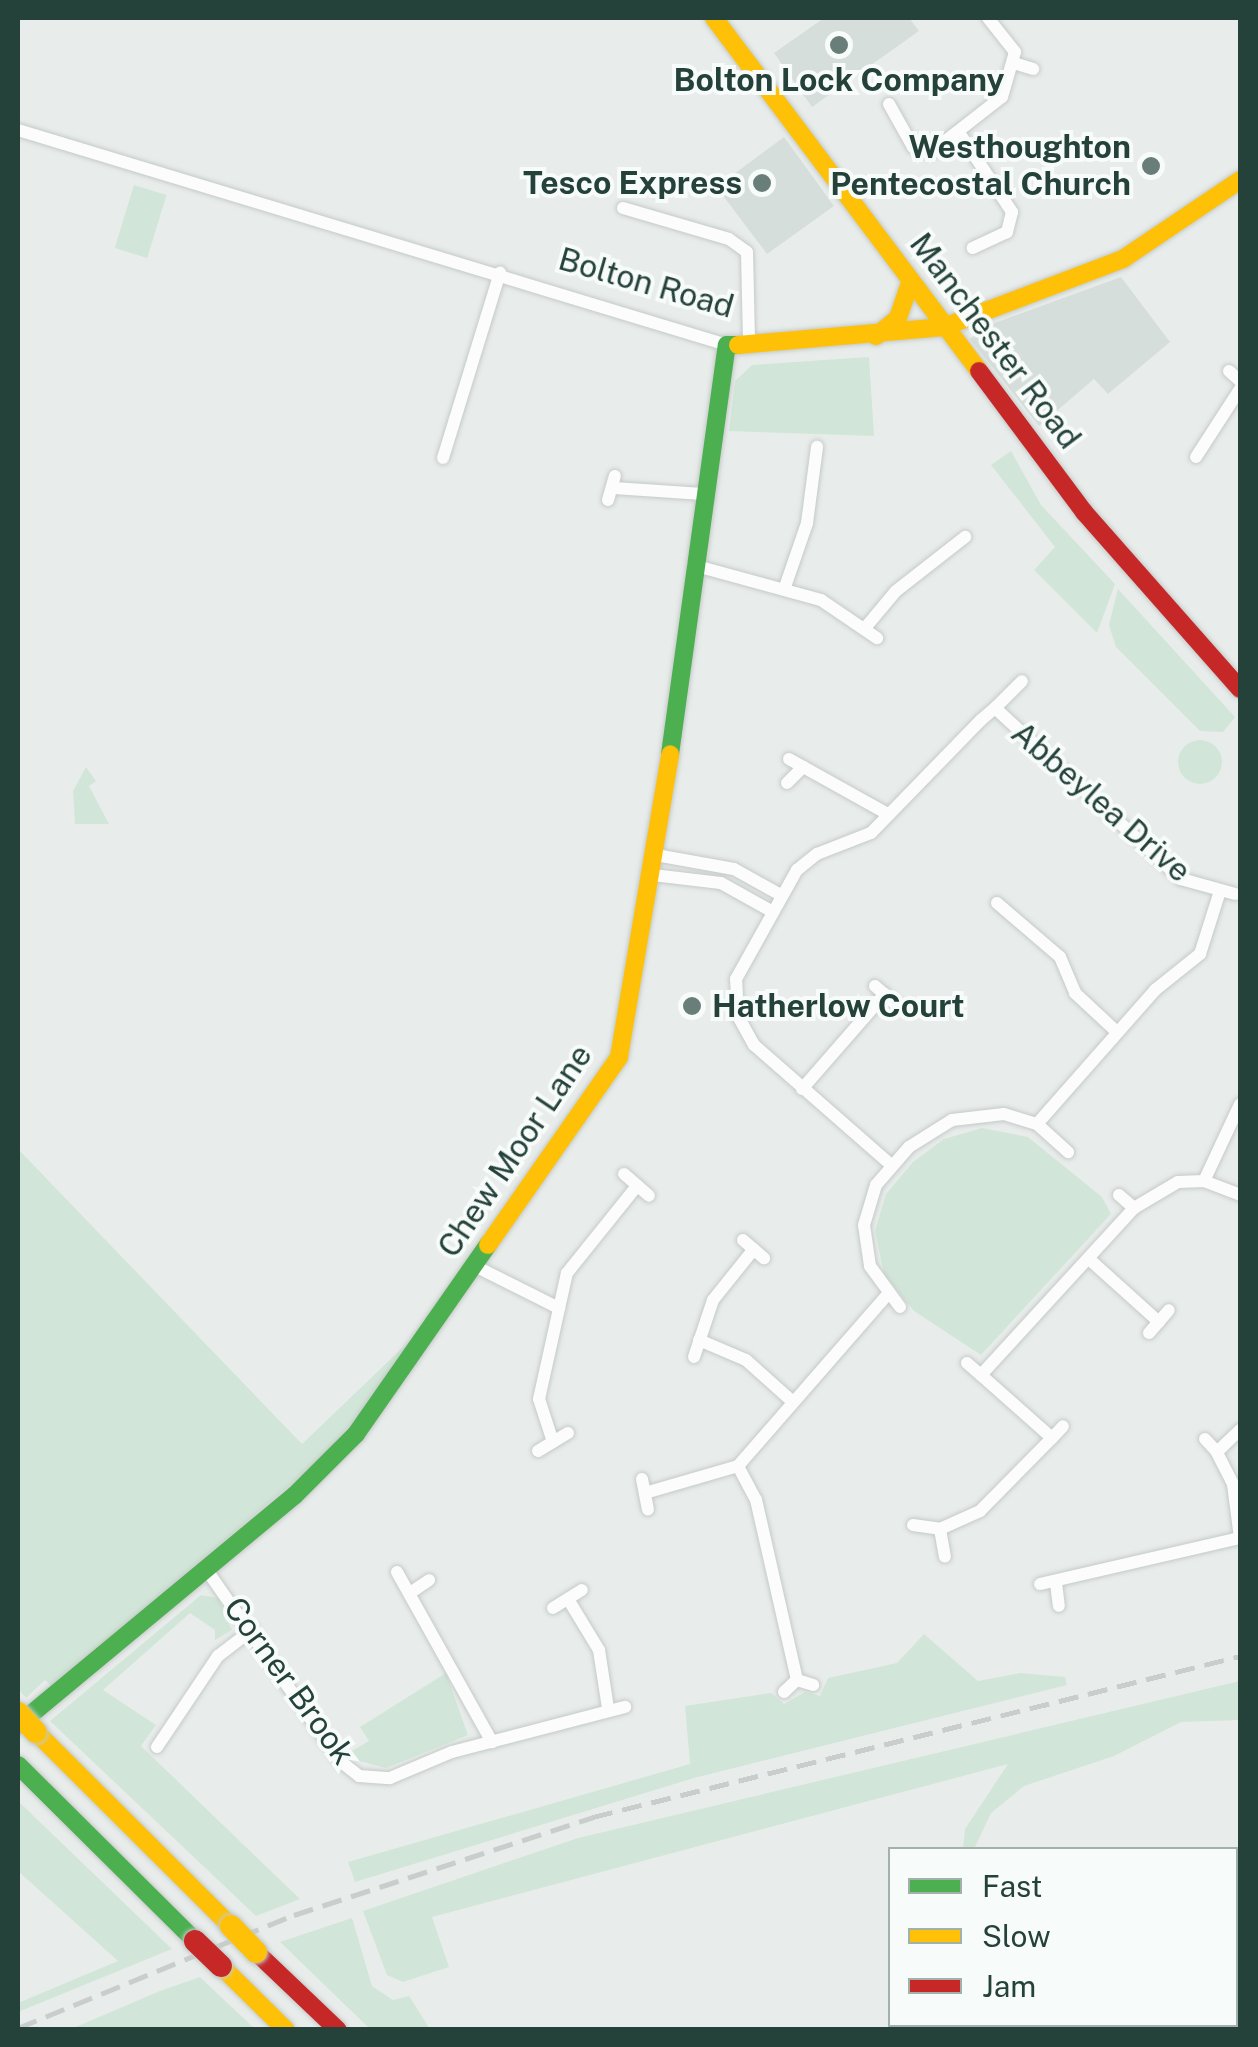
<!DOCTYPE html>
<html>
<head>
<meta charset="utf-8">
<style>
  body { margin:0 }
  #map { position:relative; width:1258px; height:2047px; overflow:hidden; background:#e8edeb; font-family:"Public Sans",sans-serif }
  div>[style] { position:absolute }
  .built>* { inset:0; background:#d6dedb }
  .green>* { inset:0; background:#d1e6d8; transform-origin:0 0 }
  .round { border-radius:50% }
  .roads { filter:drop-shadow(0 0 2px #c5cac8) drop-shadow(0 0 2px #c5cac8) }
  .street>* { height:12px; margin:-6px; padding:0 6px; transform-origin:6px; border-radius:6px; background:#fcfcfc }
  .fast>* { height:18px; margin:-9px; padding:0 9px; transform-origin:9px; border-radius:9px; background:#4caf50 }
  .slow>* { height:18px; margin:-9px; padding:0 9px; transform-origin:9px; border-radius:9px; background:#ffc107 }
  .jam>* { height:18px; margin:-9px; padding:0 9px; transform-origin:9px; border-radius:9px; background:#c62828 }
  .rail>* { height:5px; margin-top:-2.5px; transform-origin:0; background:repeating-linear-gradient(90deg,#c9cdcc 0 20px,transparent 0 30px) }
  .bridges { filter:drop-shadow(0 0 2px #c3ccc9) drop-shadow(0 0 2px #c3ccc9) }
  .slow-bridge>* { height:22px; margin:-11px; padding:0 11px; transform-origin:11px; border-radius:11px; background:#ffc107 }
  .jam-bridge>* { height:22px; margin:-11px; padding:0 11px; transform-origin:11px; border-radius:11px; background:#c62828 }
  .dots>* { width:28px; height:28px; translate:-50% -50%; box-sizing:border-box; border:5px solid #f7fbf9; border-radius:50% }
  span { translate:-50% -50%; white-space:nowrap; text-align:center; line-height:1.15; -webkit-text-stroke:8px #f7fbf9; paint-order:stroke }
  .poi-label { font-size:32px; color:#24423a; font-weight:700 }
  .right { translate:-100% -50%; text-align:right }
  .left { translate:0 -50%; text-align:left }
  .street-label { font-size:32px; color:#24423a }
  .frame { position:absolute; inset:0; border:20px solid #24423a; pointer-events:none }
  .legend { position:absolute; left:888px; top:1847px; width:350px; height:180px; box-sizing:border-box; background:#f7fbf9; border:2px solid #a3b1ad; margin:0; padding:12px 18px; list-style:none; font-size:30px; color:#24423a }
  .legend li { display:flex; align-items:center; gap:20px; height:50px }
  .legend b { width:50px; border:2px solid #a3b1ad }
</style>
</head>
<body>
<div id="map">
  <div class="built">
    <div style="clip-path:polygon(824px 18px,909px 18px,919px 31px,812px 107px,774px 53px)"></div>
    <div style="clip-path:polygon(784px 137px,834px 206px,767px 254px,721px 193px,723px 182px)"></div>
    <div style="clip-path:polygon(1121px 277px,1170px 342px,1108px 394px,1094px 379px,1039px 426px,970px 339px,989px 325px)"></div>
  </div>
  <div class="green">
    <div style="left:134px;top:185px;width:34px;height:66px;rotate:17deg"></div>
    <div style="clip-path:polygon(869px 357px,874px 436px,729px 431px,735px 381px,752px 365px)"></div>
    <div style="clip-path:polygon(1011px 451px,1041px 505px,1115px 584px,1097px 633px,1034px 570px,1055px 547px,991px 465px)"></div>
    <div style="clip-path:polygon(1118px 589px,1235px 717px,1223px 732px,1200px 731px,1116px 647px,1109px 625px)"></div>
    <div class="round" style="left:1178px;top:740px;width:44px;height:44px"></div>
    <div style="clip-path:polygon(86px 767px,96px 781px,89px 786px,109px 824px,75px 824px,73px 791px)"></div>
    <div style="clip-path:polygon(982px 1128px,1028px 1137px,1102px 1197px,1111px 1214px,981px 1355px,914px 1311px,884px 1274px,875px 1231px,886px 1194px,913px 1162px,944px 1139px)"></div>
    <div style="clip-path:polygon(18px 1149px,302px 1444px,419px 1332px,378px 1393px,317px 1462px,52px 1686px,45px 1680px,26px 1698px,18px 1689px)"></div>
    <div style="clip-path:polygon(201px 1595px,218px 1598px,232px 1630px,215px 1640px,215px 1630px,190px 1613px,103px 1690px,156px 1725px,141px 1746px,300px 1899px,256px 1916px,50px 1721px)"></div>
    <div style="clip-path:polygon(924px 1634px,978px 1681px,1020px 1673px,1065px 1677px,1067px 1685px,694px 1778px,355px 1882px,348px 1862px,690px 1764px,685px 1706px,771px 1693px,784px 1704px,805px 1692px,820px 1696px,828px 1678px,897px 1663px)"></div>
    <div style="clip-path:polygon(446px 1673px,468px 1735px,386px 1768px,356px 1760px,350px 1752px,369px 1741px,360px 1727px)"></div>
    <div style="clip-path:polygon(1240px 1681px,1240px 1720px,1181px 1722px,1114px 1756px,1024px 1786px,991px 1813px,974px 1849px,963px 1849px,965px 1829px,1008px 1764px,432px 1917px,449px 1967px,403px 1982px,387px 1975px,363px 1911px,578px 1838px)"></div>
    <div style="clip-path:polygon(18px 1801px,172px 1949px,18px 2012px,18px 2003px,118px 1961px,18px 1871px)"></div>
    <div style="clip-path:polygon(352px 1918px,372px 1986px,393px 2000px,409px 1996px,430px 2029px,370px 2029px,280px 1942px)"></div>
    <div style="clip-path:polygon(200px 1977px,255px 2029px,71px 2029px,160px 1991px)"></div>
  </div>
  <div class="roads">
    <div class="street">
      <div style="left:1017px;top:64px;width:17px;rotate:17deg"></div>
      <div style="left:889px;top:104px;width:49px;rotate:60.8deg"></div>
      <div style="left:913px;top:147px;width:18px;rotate:19deg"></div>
      <div style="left:930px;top:153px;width:91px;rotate:-37.9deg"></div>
      <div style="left:1002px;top:97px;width:47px;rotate:-73.9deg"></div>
      <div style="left:1015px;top:52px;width:43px;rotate:-128.5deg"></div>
      <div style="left:18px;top:130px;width:741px;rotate:16.87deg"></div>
      <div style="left:960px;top:134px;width:94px;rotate:56.3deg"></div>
      <div style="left:1012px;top:212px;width:21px;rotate:104deg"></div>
      <div style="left:1007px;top:232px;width:38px;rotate:155deg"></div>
      <div style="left:623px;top:208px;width:110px;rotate:16.3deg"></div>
      <div style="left:729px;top:239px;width:22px;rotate:36deg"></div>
      <div style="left:747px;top:252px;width:91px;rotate:88.7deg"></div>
      <div style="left:1229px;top:371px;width:15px;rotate:42deg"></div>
      <div style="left:1196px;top:457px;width:81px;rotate:-57.1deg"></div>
      <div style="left:443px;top:458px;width:194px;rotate:-72.9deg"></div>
      <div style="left:614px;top:488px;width:89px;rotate:3.9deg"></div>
      <div style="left:608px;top:500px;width:25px;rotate:-74deg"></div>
      <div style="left:693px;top:565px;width:133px;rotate:15.3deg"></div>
      <div style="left:821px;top:600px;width:68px;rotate:34.2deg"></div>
      <div style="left:785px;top:587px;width:68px;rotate:-71deg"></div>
      <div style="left:807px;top:523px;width:77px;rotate:-82.5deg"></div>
      <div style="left:865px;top:628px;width:48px;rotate:-50deg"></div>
      <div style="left:896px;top:591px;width:88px;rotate:-38deg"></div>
      <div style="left:995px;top:708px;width:38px;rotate:-45deg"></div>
      <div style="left:789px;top:759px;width:113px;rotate:29.1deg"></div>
      <div style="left:787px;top:783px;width:23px;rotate:-45deg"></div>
      <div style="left:656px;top:855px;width:79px;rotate:10.2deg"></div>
      <div style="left:734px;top:869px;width:54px;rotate:29deg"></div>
      <div style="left:653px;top:875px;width:68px;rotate:6.7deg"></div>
      <div style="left:721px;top:883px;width:57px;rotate:29.2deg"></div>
      <div style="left:997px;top:903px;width:83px;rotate:40.6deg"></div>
      <div style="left:1060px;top:957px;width:39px;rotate:67deg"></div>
      <div style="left:1075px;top:993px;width:57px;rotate:42.9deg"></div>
      <div style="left:875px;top:986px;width:30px;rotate:41deg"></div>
      <div style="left:802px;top:1089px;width:126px;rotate:-48.9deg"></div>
      <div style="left:1037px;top:1124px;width:179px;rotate:-48.6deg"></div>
      <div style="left:1155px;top:990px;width:58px;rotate:-38.7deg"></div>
      <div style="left:1200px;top:954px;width:66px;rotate:-72.4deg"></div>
      <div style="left:890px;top:1164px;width:181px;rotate:-138.8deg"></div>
      <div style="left:754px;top:1045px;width:33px;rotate:-119deg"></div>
      <div style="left:738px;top:1016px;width:37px;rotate:-93deg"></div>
      <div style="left:736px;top:979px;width:125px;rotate:-60.8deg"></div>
      <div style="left:797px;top:870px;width:26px;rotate:-39deg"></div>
      <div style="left:817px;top:854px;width:58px;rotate:-21.3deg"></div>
      <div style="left:871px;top:833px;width:158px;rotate:-45.8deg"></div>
      <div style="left:981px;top:720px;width:18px;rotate:-41deg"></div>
      <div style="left:995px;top:708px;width:253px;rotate:42.6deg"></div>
      <div style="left:1181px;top:879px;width:56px;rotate:15.5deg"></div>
      <div style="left:624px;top:1174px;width:33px;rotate:41deg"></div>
      <div style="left:1204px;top:1181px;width:85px;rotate:-64.9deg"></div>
      <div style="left:1119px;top:1195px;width:20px;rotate:41deg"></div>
      <div style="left:743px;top:1240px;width:28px;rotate:41deg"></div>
      <div style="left:1089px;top:1259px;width:94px;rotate:42deg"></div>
      <div style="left:475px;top:1266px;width:94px;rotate:26.6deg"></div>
      <div style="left:900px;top:1307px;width:51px;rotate:-126.2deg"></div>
      <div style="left:870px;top:1266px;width:41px;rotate:-98.3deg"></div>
      <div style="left:864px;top:1225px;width:42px;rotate:-73.3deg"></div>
      <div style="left:876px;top:1185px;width:50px;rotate:-49deg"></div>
      <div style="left:909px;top:1147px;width:51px;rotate:-32.1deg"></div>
      <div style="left:952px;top:1120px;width:52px;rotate:-6.6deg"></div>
      <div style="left:1004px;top:1114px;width:34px;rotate:17deg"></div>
      <div style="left:1037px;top:1124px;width:42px;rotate:42.1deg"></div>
      <div style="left:1149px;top:1333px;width:30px;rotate:-49deg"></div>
      <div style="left:699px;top:1340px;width:51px;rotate:23.1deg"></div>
      <div style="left:746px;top:1360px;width:63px;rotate:41.8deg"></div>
      <div style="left:694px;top:1357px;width:60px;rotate:-71.6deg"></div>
      <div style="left:713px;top:1300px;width:65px;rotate:-51.2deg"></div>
      <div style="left:967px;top:1363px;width:18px;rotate:41deg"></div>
      <div style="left:1052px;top:1438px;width:16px;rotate:-47deg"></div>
      <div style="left:1205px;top:1439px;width:18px;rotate:47deg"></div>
      <div style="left:553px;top:1442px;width:45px;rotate:-108deg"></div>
      <div style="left:539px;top:1399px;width:129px;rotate:-77.5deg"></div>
      <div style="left:567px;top:1273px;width:112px;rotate:-51.2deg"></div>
      <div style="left:538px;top:1451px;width:35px;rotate:-31deg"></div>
      <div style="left:642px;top:1479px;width:31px;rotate:79deg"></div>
      <div style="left:645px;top:1493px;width:97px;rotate:-16.2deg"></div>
      <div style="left:913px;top:1525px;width:27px;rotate:8deg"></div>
      <div style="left:940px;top:1529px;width:44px;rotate:-24.2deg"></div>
      <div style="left:980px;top:1511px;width:103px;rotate:-45.4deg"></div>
      <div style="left:1052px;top:1438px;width:95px;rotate:-138.4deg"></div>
      <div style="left:981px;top:1375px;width:226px;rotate:-47.5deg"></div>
      <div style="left:1134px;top:1208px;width:51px;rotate:-30.6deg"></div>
      <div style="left:1178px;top:1182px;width:26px;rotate:-2deg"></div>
      <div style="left:1204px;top:1181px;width:39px;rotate:21deg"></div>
      <div style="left:940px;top:1529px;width:28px;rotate:80deg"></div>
      <div style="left:1240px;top:1538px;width:54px;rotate:-97.4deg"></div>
      <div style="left:1233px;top:1484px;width:36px;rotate:-117deg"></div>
      <div style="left:1217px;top:1452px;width:32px;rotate:-44deg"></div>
      <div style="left:206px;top:1569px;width:234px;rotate:55.1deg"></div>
      <div style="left:340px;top:1761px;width:24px;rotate:38deg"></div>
      <div style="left:359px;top:1776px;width:31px;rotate:4deg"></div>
      <div style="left:390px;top:1778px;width:67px;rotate:-22.8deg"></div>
      <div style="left:452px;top:1752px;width:179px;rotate:-14.6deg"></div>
      <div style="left:397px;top:1572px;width:195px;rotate:60.8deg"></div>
      <div style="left:1056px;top:1583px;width:23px;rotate:83deg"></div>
      <div style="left:1040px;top:1584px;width:205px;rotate:-13deg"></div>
      <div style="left:410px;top:1593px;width:23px;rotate:-34deg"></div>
      <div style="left:568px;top:1599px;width:60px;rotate:58.7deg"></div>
      <div style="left:599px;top:1650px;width:59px;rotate:81.2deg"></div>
      <div style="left:553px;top:1608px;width:34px;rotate:-32deg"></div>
      <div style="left:797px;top:1680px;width:185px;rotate:-102.8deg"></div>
      <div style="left:756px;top:1500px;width:38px;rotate:-118deg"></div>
      <div style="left:738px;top:1466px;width:228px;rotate:-48.9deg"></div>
      <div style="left:784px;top:1692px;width:18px;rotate:-43deg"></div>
      <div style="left:797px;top:1680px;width:17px;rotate:17deg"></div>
      <div style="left:157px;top:1747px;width:110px;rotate:-56.2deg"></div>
      <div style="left:218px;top:1656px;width:44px;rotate:-37.6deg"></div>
    </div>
    <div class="fast">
      <div style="left:670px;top:754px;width:413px;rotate:-82.1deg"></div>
      <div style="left:727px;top:345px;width:11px"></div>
      <div style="left:18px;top:1725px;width:360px;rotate:-39.7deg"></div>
      <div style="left:295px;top:1495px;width:86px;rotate:-45deg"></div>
      <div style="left:356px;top:1434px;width:231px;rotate:-55.1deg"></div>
      <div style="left:18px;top:1765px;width:250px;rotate:44.8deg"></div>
    </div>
    <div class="slow">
      <div style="left:714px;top:18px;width:441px;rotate:53.1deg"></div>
      <div style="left:876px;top:336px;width:28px;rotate:-39deg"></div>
      <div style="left:898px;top:318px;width:37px;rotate:-71deg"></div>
      <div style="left:738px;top:345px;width:207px;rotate:-5deg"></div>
      <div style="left:944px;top:327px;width:191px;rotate:-20.8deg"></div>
      <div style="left:1123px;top:259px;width:141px;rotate:-34deg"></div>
      <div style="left:488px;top:1245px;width:229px;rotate:-55.1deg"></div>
      <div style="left:619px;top:1057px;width:307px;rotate:-80.4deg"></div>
      <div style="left:36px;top:1732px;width:275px;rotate:44.9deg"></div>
      <div style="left:221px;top:1966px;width:91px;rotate:44.6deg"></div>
    </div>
    <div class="jam">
      <div style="left:979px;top:371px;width:176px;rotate:53.3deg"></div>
      <div style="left:1084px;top:512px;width:236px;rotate:48.6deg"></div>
      <div style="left:256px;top:1952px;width:113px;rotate:43.6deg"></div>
    </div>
  </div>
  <div class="rail">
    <div style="left:18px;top:2028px;width:298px;rotate:-22.3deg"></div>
    <div style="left:294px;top:1915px;width:315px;rotate:-18.1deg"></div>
    <div style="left:593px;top:1817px;width:667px;rotate:-13.97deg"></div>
  </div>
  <div class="bridges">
    <div class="slow-bridge">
      <div style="left:18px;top:1713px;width:26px;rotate:47deg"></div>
      <div style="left:231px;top:1926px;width:36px;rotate:46deg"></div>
    </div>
    <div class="jam-bridge">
      <div style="left:195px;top:1941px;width:36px;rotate:44deg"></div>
    </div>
  </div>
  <div class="dots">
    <div style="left:839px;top:45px;background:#697e78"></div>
    <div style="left:1151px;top:166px;background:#697e78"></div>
    <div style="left:762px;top:183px;background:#697e78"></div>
    <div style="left:692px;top:1006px;background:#697e78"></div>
  </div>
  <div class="poi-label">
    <span style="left:839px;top:80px">Bolton Lock Company</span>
    <span class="right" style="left:1131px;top:166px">Westhoughton<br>Pentecostal Church</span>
    <span class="right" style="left:742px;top:183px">Tesco Express</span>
    <span class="left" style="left:712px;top:1006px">Hatherlow Court</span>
  </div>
  <div class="street-label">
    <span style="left:646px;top:283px;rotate:16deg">Bolton Road</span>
    <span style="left:995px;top:341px;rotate:53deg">Manchester Road</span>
    <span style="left:1101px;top:802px;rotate:41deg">Abbeylea Drive</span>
    <span style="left:515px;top:1151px;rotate:-56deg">Chew Moor Lane</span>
    <span style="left:289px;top:1681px;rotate:54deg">Corner Brook</span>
  </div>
  <div class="frame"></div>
  <ul class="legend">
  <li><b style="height:12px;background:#4caf50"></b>Fast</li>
  <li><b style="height:12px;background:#ffc107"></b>Slow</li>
  <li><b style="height:12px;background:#c62828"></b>Jam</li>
  </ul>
</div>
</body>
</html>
